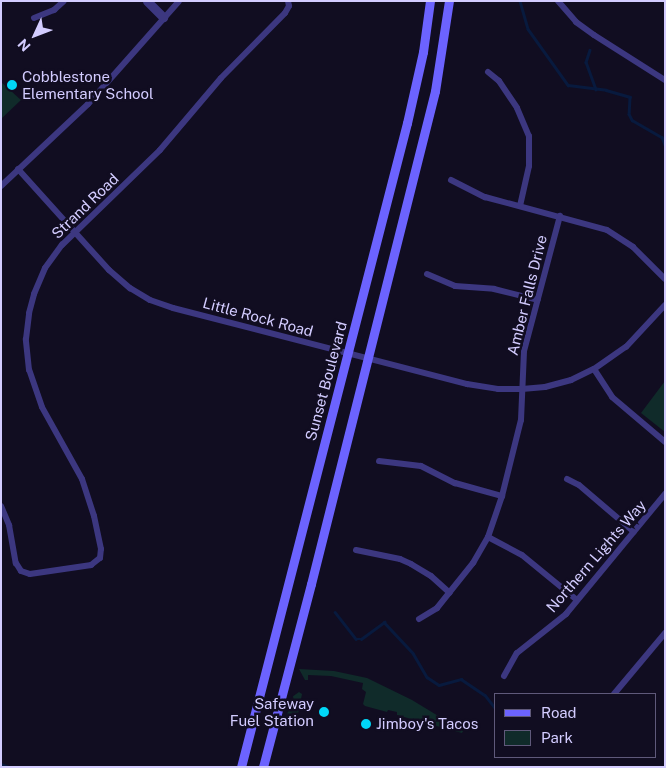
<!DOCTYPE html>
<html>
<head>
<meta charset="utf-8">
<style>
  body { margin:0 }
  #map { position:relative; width:666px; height:768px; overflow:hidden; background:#110d21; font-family:"Public Sans",sans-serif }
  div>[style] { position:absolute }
  .green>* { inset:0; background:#102b2a }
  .stream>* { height:2.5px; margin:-1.25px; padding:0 1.25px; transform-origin:1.25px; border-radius:1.25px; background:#081a3e }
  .minor>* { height:6px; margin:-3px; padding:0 3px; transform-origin:3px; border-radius:3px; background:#3c3780 }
  .tertiary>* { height:9px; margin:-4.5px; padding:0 4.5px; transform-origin:4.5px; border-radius:4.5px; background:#3c3780 }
  .secondary>* { height:9px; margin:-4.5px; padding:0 4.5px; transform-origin:4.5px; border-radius:4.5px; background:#6c63ff }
  .dots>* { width:14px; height:14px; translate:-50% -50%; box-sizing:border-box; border:2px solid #110d21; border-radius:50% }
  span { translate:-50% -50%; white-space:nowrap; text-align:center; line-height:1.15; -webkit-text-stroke:5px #110d21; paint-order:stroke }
  .poi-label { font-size:15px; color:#d3ccff }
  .left { translate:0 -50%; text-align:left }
  .right { translate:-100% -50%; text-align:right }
  .street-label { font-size:15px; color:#d3ccff }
  .frame { position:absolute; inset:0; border:2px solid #d3ccff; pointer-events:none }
  .legend { position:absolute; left:494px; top:693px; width:162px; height:65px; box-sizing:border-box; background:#110d21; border:1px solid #5f597a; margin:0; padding:6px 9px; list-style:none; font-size:15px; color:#d3ccff }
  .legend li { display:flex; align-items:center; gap:10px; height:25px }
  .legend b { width:25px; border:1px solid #5f597a }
  .north { position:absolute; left:10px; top:10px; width:50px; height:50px; -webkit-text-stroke:4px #110d21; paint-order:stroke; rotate:227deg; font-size:14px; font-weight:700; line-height:20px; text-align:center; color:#d3ccff }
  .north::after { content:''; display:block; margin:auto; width:18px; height:22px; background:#d3ccff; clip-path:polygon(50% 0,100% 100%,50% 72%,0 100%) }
</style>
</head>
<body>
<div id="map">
  <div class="green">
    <div style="clip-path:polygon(1px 82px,21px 100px,1px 119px)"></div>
    <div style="clip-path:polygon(665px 381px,665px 432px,641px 413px)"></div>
    <div style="clip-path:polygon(299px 669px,334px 671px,367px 678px,412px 700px,463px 731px,462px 733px,397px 715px,397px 712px,388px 710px,387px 712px,365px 706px,363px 704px,366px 692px,362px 689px,363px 683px,331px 676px,308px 675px,308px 680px,305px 680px)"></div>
    <div style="clip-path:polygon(299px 692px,302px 694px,296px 724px,288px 720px,287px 715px,292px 697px)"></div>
  </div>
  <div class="stream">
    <div style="left:520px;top:1px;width:29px;rotate:74deg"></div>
    <div style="left:528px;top:29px;width:69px;rotate:54.5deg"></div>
    <div style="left:568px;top:85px;width:38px;rotate:7deg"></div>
    <div style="left:606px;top:90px;width:25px;rotate:16deg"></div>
    <div style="left:630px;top:97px;width:17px;rotate:93deg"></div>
    <div style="left:629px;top:114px;width:7px;rotate:63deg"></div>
    <div style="left:632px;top:120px;width:34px;rotate:30deg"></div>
    <div style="left:662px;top:137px;width:9px;rotate:69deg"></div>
    <div style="left:590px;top:50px;width:13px;rotate:108deg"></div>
    <div style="left:586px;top:62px;width:29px;rotate:70deg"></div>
    <div style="left:335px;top:612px;width:34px;rotate:52deg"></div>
    <div style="left:356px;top:639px;width:5px"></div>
    <div style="left:361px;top:639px;width:29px;rotate:-36deg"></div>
    <div style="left:384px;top:622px;width:42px;rotate:46.9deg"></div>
    <div style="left:413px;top:653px;width:28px;rotate:60deg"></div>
    <div style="left:427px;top:677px;width:14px;rotate:34deg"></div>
    <div style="left:439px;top:685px;width:23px;rotate:-15deg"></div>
    <div style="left:461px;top:679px;width:29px;rotate:34deg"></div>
    <div style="left:485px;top:695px;width:16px;rotate:52deg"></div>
    <div style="left:1px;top:764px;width:9px;rotate:21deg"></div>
  </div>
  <div class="minor">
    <div style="left:558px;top:1px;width:28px;rotate:49deg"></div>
    <div style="left:576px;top:22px;width:22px;rotate:36deg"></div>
    <div style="left:594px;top:35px;width:84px;rotate:32.4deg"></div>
    <div style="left:34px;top:18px;width:22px;rotate:-22deg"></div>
    <div style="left:54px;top:10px;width:13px;rotate:-42deg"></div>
    <div style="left:488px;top:72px;width:14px;rotate:39deg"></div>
    <div style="left:499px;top:81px;width:32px;rotate:56deg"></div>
    <div style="left:517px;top:108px;width:30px;rotate:67deg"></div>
    <div style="left:529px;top:136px;width:30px;rotate:90deg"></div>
    <div style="left:529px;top:166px;width:41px;rotate:102.7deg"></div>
    <div style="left:18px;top:169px;width:136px;rotate:48deg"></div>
    <div style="left:109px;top:270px;width:28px;rotate:41deg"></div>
    <div style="left:130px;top:288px;width:23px;rotate:31deg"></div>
    <div style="left:150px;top:300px;width:24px;rotate:19deg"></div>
    <div style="left:173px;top:308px;width:304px;rotate:14.5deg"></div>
    <div style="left:467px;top:384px;width:31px;rotate:9deg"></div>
    <div style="left:498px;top:389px;width:24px"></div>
    <div style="left:522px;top:389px;width:23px;rotate:-5deg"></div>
    <div style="left:545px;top:387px;width:27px;rotate:-15deg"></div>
    <div style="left:571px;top:380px;width:25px;rotate:-26deg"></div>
    <div style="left:594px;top:369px;width:39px;rotate:-35deg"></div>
    <div style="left:626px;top:347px;width:57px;rotate:-47.1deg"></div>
    <div style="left:451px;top:180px;width:38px;rotate:27deg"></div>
    <div style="left:485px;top:197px;width:126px;rotate:15.1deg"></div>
    <div style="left:607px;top:230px;width:31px;rotate:33deg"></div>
    <div style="left:633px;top:247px;width:45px;rotate:45deg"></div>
    <div style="left:1px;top:186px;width:120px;rotate:-43.3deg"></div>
    <div style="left:88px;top:104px;width:137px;rotate:-48.5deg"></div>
    <div style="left:427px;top:274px;width:30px;rotate:23deg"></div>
    <div style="left:455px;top:286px;width:39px;rotate:4deg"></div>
    <div style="left:494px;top:289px;width:45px;rotate:14deg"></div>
    <div style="left:594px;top:369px;width:33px;rotate:57deg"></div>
    <div style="left:612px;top:397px;width:70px;rotate:40.3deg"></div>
    <div style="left:379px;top:461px;width:42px;rotate:6.8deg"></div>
    <div style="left:421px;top:466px;width:38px;rotate:27deg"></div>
    <div style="left:455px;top:483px;width:49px;rotate:15.5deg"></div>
    <div style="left:567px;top:479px;width:13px;rotate:27deg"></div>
    <div style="left:579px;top:485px;width:72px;rotate:40.5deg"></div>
    <div style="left:1px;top:506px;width:21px;rotate:67deg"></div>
    <div style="left:9px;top:525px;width:39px;rotate:80deg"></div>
    <div style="left:16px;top:563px;width:9px;rotate:58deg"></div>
    <div style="left:21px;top:571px;width:9px;rotate:18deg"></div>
    <div style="left:30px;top:574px;width:62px;rotate:-8.4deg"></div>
    <div style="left:91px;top:565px;width:11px;rotate:-38deg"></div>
    <div style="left:100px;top:558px;width:9px;rotate:-84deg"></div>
    <div style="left:101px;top:549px;width:34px;rotate:-102deg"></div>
    <div style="left:94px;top:516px;width:39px;rotate:-108deg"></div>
    <div style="left:82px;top:479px;width:82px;rotate:-119.1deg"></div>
    <div style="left:42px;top:407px;width:39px;rotate:-109deg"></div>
    <div style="left:29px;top:370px;width:31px;rotate:-96deg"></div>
    <div style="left:26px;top:339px;width:26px;rotate:-83deg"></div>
    <div style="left:29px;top:313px;width:20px;rotate:-75deg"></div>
    <div style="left:34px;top:294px;width:28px;rotate:-67deg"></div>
    <div style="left:45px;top:268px;width:29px;rotate:-54deg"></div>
    <div style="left:62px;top:245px;width:136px;rotate:-44.1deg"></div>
    <div style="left:160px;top:150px;width:94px;rotate:-49.7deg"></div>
    <div style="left:221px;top:78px;width:91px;rotate:-45.4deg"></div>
    <div style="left:285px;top:13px;width:8px;rotate:-60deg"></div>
    <div style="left:289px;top:6px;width:5px;rotate:-101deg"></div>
    <div style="left:488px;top:537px;width:38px;rotate:28deg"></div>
    <div style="left:522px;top:555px;width:71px;rotate:39.3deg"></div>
    <div style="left:356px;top:550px;width:45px;rotate:11.6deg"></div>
    <div style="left:400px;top:559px;width:12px;rotate:24deg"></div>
    <div style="left:411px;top:564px;width:23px;rotate:31deg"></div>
    <div style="left:431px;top:576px;width:25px;rotate:42deg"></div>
    <div style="left:419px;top:619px;width:21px;rotate:-31deg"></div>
    <div style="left:437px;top:608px;width:58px;rotate:-51.3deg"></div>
    <div style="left:473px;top:563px;width:30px;rotate:-60deg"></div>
    <div style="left:488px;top:537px;width:43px;rotate:-71.1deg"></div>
    <div style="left:502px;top:496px;width:78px;rotate:-76deg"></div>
    <div style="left:521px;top:420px;width:69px;rotate:-87.5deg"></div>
    <div style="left:524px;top:351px;width:140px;rotate:-75.1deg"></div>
    <div style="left:504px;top:676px;width:26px;rotate:-61deg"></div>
    <div style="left:517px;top:653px;width:63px;rotate:-38.5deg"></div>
    <div style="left:566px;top:614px;width:156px;rotate:-50.5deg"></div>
    <div style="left:614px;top:694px;width:80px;rotate:-50.1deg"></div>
  </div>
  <div class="tertiary">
    <div style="left:147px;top:1px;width:23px;rotate:45deg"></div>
  </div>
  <div class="secondary">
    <div style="left:241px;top:767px;width:665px;rotate:-75.55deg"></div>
    <div style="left:407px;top:123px;width:73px;rotate:-77.3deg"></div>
    <div style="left:423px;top:52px;width:51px;rotate:-82.2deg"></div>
    <div style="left:263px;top:767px;width:189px;rotate:-75.3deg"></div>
    <div style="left:311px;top:584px;width:508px;rotate:-75.88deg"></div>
    <div style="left:435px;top:91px;width:91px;rotate:-81.2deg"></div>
  </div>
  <div class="dots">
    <div style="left:12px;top:85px;background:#00d7f7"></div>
    <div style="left:324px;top:712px;background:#00d7f7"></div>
    <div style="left:366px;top:724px;background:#00d7f7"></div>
  </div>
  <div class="poi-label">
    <span class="left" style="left:22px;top:85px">Cobblestone<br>Elementary School</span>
    <span class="right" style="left:314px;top:712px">Safeway<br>Fuel Station</span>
    <span class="left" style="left:376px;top:724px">Jimboy's Tacos</span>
  </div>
  <div class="street-label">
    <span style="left:85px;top:206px;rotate:-44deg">Strand Road</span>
    <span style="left:527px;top:295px;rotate:-76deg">Amber Falls Drive</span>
    <span style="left:258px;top:317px;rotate:15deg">Little Rock Road</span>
    <span style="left:326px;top:381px;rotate:-75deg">Sunset Boulevard</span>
    <span style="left:596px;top:556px;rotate:-49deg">Northern Lights Way</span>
  </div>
  <div class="frame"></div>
  <ul class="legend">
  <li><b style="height:6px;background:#6c63ff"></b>Road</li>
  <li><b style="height:14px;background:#102b2a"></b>Park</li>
  </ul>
  <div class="north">N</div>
</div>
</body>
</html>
